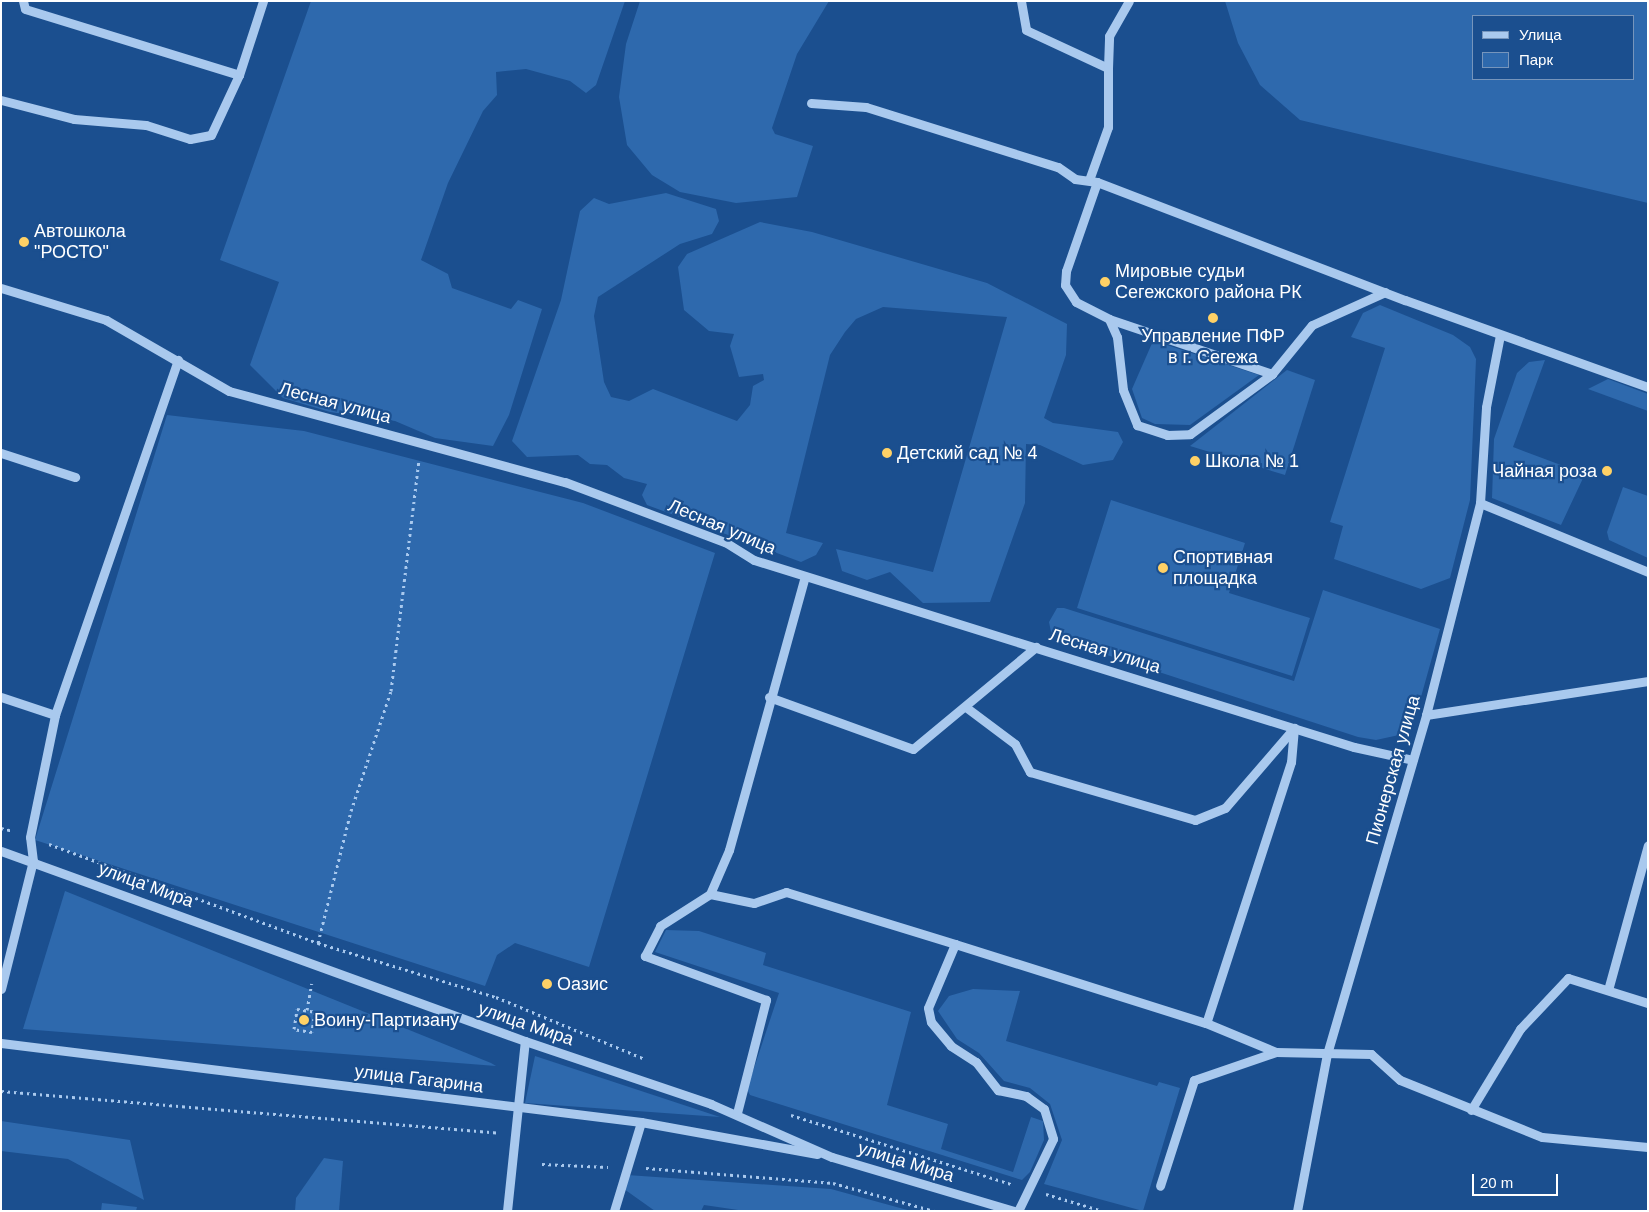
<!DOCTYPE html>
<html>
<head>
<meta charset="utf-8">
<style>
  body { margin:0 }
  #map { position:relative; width:1649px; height:1212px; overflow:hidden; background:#1b4f8f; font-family:Arial,sans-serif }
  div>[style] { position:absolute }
  .green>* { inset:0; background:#2e69ad }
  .path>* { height:3px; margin-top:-1.5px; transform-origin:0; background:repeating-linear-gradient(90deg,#a9c9ee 0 2.5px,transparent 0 6.5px) }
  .minor>* { height:9px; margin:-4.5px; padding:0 4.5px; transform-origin:4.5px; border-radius:4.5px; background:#a9c9ee }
  .dots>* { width:14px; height:14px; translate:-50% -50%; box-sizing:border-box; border:2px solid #1b4f8f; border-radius:50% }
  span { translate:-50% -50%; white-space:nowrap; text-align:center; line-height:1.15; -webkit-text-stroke:4.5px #1b4f8f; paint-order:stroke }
  .poi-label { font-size:18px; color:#fff }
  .left { translate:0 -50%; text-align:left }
  .right { translate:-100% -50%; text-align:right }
  .street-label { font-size:18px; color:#fff }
  .frame { position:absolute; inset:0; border:2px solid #fff; pointer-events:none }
  .legend { position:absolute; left:1472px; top:15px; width:162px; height:65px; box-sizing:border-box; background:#1b4f8f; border:1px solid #7695bc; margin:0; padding:6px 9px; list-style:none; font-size:15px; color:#fff }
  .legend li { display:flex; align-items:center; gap:10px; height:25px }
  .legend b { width:25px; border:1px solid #7695bc }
  .scale { position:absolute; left:1472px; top:1174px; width:86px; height:22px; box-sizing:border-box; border:2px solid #fff; border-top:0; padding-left:6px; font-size:15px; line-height:18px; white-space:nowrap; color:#fff; -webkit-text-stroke:4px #1b4f8f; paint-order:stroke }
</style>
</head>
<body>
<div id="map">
  <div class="green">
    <div style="clip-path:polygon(311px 1px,625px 1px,596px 85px,586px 93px,570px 81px,526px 69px,496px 72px,497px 95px,483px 111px,448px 183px,421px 260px,448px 274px,452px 288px,511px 309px,518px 300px,542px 309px,509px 415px,493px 446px,435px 438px,395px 421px,330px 412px,283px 398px,250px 365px,279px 282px,220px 260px)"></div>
    <div style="clip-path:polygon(640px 1px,829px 1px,797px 54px,772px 128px,775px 134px,813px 146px,797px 197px,736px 203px,680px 192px,652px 175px,627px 145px,619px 97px,626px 44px)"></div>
    <div style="clip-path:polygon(evenodd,1225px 1px,1648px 1px,1648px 203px,1300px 120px,1260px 85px,1238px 43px,1225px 1px,1473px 16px,1633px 16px,1633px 79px,1473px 79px,1473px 16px)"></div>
    <div style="clip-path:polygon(666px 193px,716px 209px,719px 221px,712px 234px,680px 244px,598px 297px,594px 316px,604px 382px,611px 397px,629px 401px,653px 389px,737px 421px,750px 405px,753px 386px,764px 380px,763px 374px,739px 377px,730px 346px,734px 334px,709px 331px,684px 310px,678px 267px,687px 254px,760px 222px,812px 232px,987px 283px,1067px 324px,1066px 355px,1044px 418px,1053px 423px,1118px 432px,1123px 442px,1113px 460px,1083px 465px,1040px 445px,1026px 444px,1025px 503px,990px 602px,923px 603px,890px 572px,867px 580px,842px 571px,836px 549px,933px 572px,1007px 317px,883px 307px,856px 319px,845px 332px,830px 355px,786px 533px,823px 543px,816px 555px,801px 562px,647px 505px,642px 495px,647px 484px,624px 478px,607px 465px,590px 464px,578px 455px,527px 457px,512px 441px,561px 300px,580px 211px,594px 198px,609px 204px)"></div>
    <div style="clip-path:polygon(1380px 305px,1453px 335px,1470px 347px,1476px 359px,1470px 500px,1450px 578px,1421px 589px,1334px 559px,1343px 526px,1330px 522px,1385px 348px,1351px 337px,1363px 313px)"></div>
    <div style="clip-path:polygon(1153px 341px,1170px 346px,1259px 375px,1190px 425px,1155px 424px,1142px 418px,1132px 389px)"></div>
    <div style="clip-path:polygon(1545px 360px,1513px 447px,1585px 474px,1561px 525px,1492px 498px,1494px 439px,1517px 373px,1529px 362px)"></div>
    <div style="clip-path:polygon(1287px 370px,1315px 380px,1285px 475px,1190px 446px)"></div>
    <div style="clip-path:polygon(1608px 379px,1648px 394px,1648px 411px,1588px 389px)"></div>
    <div style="clip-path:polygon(167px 415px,304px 431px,583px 503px,715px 553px,589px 967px,515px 943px,497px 955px,485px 986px,35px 840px)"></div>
    <div style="clip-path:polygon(1623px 487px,1648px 496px,1648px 558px,1609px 540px,1607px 532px)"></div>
    <div style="clip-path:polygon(1111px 500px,1245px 543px,1229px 593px,1310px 618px,1292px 676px,1077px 608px)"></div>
    <div style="clip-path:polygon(1323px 590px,1440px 629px,1414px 722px,1399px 735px,1376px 740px,1358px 737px,1052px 637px,1049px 622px,1057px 608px,1064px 608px,1294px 681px)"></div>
    <div style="clip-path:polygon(65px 891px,491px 1063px,496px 1066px,23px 1029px)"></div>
    <div style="clip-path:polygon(666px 930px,699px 931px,766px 953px,763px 965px,911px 1012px,887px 1105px,948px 1124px,941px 1149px,1013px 1172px,1031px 1117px,1043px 1121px,1044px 1140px,1030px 1172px,1022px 1180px,750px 1095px,747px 1089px,779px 993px,655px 952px)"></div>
    <div style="clip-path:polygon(973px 989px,1020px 991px,1006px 1041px,1157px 1086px,1159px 1082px,1180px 1088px,1143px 1211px,1044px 1184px,1062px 1140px,1050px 1104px,1030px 1088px,1004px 1081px,979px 1053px,957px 1039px,938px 1011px,949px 996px)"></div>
    <div style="clip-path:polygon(535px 1056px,720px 1117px,525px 1103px)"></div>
    <div style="clip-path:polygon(1px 1121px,130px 1140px,144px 1200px,68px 1159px,1px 1151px)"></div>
    <div style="clip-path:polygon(324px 1158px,343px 1161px,339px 1211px,295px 1211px,296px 1198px)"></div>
    <div style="clip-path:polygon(627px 1175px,831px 1189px,911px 1211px,745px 1211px,704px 1205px,701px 1211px,655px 1211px,624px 1189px)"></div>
    <div style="clip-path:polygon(102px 1203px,137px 1207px,136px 1211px,101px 1211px)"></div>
  </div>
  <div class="path">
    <div style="left:1px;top:828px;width:12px;rotate:14deg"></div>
    <div style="left:49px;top:844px;width:287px;rotate:20.2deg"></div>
    <div style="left:318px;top:943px;width:186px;rotate:16.9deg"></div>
    <div style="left:496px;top:997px;width:161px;rotate:22.6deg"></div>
    <div style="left:318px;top:943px;width:136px;rotate:-76deg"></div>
    <div style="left:351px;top:811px;width:126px;rotate:-71.6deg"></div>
    <div style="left:391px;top:691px;width:232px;rotate:-83.1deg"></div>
    <div style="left:297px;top:1009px;width:18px;rotate:9deg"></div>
    <div style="left:315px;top:1012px;width:20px;rotate:99deg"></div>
    <div style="left:312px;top:1032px;width:18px;rotate:-171deg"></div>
    <div style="left:294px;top:1029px;width:20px;rotate:-81deg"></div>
    <div style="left:307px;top:1010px;width:27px;rotate:-80deg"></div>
    <div style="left:1px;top:1091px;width:497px;rotate:4.8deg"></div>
    <div style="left:791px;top:1115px;width:231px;rotate:17.4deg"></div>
    <div style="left:542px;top:1164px;width:66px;rotate:2.6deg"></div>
    <div style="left:646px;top:1168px;width:188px;rotate:4.6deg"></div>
    <div style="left:833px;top:1183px;width:105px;rotate:15.5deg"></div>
    <div style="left:1046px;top:1194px;width:59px;rotate:16.6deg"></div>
  </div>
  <div class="minor">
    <div style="left:23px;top:1px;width:8px;rotate:76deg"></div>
    <div style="left:25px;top:9px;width:224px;rotate:17.1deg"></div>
    <div style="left:1021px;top:1px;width:29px;rotate:80deg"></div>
    <div style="left:1026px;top:30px;width:90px;rotate:24.9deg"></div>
    <div style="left:1108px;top:68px;width:59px;rotate:90deg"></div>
    <div style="left:1108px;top:127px;width:56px;rotate:109.7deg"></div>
    <div style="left:1108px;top:68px;width:32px;rotate:-88deg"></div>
    <div style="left:1109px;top:36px;width:40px;rotate:-60.3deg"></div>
    <div style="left:1px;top:100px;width:75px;rotate:14.6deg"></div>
    <div style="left:74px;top:119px;width:72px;rotate:4.8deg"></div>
    <div style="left:146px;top:125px;width:46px;rotate:17.7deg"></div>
    <div style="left:190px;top:139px;width:21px;rotate:-11deg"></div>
    <div style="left:211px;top:135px;width:66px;rotate:-65deg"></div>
    <div style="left:239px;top:75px;width:78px;rotate:-72deg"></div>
    <div style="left:811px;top:103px;width:55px;rotate:4.2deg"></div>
    <div style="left:866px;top:107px;width:201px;rotate:17.4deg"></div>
    <div style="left:1058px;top:167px;width:21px;rotate:35deg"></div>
    <div style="left:1075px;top:179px;width:22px;rotate:8deg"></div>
    <div style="left:1097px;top:182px;width:330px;rotate:21deg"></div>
    <div style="left:1405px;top:300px;width:258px;rotate:19.7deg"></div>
    <div style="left:1097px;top:182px;width:94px;rotate:109.2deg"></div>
    <div style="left:1066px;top:271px;width:14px;rotate:94deg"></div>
    <div style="left:1065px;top:285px;width:20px;rotate:57deg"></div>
    <div style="left:1076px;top:302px;width:37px;rotate:27deg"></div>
    <div style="left:1109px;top:319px;width:172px;rotate:18.6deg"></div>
    <div style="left:1px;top:288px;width:110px;rotate:16.9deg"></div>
    <div style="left:106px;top:320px;width:142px;rotate:30deg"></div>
    <div style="left:229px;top:391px;width:348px;rotate:15.2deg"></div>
    <div style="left:565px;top:482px;width:171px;rotate:20.6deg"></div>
    <div style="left:725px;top:542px;width:34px;rotate:32deg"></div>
    <div style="left:754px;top:560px;width:628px;rotate:17.31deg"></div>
    <div style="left:1354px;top:747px;width:60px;rotate:12.4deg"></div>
    <div style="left:1109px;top:319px;width:20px;rotate:66deg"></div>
    <div style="left:1117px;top:337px;width:53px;rotate:83.5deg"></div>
    <div style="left:1123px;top:390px;width:38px;rotate:68deg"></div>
    <div style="left:1137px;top:425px;width:32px;rotate:18deg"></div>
    <div style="left:1167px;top:435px;width:23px;rotate:-2deg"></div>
    <div style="left:1190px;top:434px;width:102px;rotate:-36.2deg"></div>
    <div style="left:1272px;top:374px;width:63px;rotate:-50.8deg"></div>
    <div style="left:1312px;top:325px;width:80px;rotate:-24.3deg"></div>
    <div style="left:1px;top:453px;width:78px;rotate:18deg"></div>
    <div style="left:1480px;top:503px;width:182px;rotate:22.3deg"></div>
    <div style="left:1px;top:697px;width:57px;rotate:18.4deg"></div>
    <div style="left:769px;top:697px;width:153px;rotate:19.9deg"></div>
    <div style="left:913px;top:749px;width:160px;rotate:-39.7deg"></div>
    <div style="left:967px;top:708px;width:60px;rotate:36.9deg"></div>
    <div style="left:1015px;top:744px;width:32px;rotate:62deg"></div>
    <div style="left:1030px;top:772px;width:172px;rotate:16.2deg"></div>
    <div style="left:1195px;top:820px;width:32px;rotate:-22deg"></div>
    <div style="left:1225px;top:808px;width:106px;rotate:-49.2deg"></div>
    <div style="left:1294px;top:728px;width:34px;rotate:95deg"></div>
    <div style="left:1291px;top:762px;width:274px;rotate:108deg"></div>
    <div style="left:1426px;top:715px;width:225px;rotate:-8.7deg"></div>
    <div style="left:1px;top:851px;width:557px;rotate:19.93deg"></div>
    <div style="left:525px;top:1041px;width:196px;rotate:18.7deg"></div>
    <div style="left:711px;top:1104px;width:132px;rotate:23.7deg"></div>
    <div style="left:832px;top:1157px;width:190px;rotate:16.5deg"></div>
    <div style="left:710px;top:894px;width:45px;rotate:11.6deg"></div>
    <div style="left:754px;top:903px;width:34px;rotate:-19deg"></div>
    <div style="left:786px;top:892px;width:177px;rotate:17.1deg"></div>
    <div style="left:955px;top:944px;width:69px;rotate:112.9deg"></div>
    <div style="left:928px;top:1008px;width:14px;rotate:78deg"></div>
    <div style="left:931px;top:1022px;width:31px;rotate:50deg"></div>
    <div style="left:951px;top:1046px;width:30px;rotate:33deg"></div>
    <div style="left:976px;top:1062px;width:36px;rotate:52deg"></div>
    <div style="left:998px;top:1090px;width:29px;rotate:12deg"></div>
    <div style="left:1026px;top:1096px;width:22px;rotate:36deg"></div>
    <div style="left:1044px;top:1109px;width:31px;rotate:73deg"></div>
    <div style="left:1053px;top:1139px;width:80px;rotate:115.9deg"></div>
    <div style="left:955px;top:944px;width:263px;rotate:17.5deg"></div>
    <div style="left:1206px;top:1023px;width:76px;rotate:22.5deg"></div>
    <div style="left:1276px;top:1052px;width:87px;rotate:161.1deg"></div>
    <div style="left:1194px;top:1080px;width:111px;rotate:107.8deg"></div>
    <div style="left:1px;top:989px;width:132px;rotate:-76deg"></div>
    <div style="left:33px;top:861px;width:24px;rotate:-97deg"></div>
    <div style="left:30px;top:837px;width:125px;rotate:-78.4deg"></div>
    <div style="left:55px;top:715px;width:376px;rotate:-70.9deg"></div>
    <div style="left:1608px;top:990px;width:150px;rotate:-74.6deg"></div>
    <div style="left:1px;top:1043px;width:645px;rotate:7.04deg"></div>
    <div style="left:641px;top:1122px;width:179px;rotate:10.3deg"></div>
    <div style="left:1276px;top:1052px;width:95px;rotate:1.2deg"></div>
    <div style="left:1371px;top:1054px;width:39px;rotate:42deg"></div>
    <div style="left:1400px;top:1080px;width:153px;rotate:21.9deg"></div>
    <div style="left:1542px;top:1137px;width:106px;rotate:5.4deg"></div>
    <div style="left:1471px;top:1110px;width:95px;rotate:-58.8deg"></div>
    <div style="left:1520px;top:1029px;width:70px;rotate:-46.7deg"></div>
    <div style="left:1568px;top:978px;width:84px;rotate:17.4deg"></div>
    <div style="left:737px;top:1113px;width:117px;rotate:-75.6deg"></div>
    <div style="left:766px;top:1000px;width:129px;rotate:-160deg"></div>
    <div style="left:645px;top:956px;width:34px;rotate:-63deg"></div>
    <div style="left:660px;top:926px;width:59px;rotate:-32.6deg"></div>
    <div style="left:710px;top:894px;width:48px;rotate:-66.6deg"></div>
    <div style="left:729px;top:850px;width:284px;rotate:-74.5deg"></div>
    <div style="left:507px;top:1211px;width:171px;rotate:-84deg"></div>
    <div style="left:614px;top:1211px;width:93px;rotate:-73.1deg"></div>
    <div style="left:1297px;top:1211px;width:160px;rotate:-79.2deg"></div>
    <div style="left:1327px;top:1054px;width:353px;rotate:-73.7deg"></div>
    <div style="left:1426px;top:715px;width:219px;rotate:-75.7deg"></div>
    <div style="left:1480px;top:503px;width:96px;rotate:-86.4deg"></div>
    <div style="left:1486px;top:407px;width:73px;rotate:-79deg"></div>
  </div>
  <div class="dots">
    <div style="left:24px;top:242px;background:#ffd166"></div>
    <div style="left:1105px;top:282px;background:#ffd166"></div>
    <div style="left:1213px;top:318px;background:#ffd166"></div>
    <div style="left:887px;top:453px;background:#ffd166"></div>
    <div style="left:1195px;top:461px;background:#ffd166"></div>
    <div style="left:1607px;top:471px;background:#ffd166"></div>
    <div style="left:1163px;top:568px;background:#ffd166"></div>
    <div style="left:547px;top:984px;background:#ffd166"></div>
    <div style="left:304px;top:1020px;background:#ffd166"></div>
  </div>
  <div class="poi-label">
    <span class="left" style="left:34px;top:242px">Автошкола<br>"РОСТО"</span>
    <span class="left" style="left:1115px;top:282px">Мировые судьи<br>Сегежского района РК</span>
    <span style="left:1213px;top:347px">Управление ПФР<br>в г. Сегежа</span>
    <span class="left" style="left:897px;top:453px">Детский сад № 4</span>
    <span class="left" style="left:1205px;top:461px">Школа № 1</span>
    <span class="right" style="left:1597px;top:471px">Чайная роза</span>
    <span class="left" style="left:1173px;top:568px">Спортивная<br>площадка</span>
    <span class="left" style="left:557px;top:984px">Оазис</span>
    <span class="left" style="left:314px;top:1020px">Воину-Партизану</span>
  </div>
  <div class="street-label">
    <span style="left:335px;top:403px;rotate:15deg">Лесная улица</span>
    <span style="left:722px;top:527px;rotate:23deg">Лесная улица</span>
    <span style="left:1105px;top:651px;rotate:17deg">Лесная улица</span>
    <span style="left:1393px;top:770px;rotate:-74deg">Пионерская улица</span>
    <span style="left:146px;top:885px;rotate:20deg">улица Мира</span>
    <span style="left:526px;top:1024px;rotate:19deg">улица Мира</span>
    <span style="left:419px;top:1079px;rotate:7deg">улица Гагарина</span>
    <span style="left:906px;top:1162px;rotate:17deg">улица Мира</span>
  </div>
  <div class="frame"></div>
  <ul class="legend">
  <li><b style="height:6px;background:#a9c9ee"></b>Улица</li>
  <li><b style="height:14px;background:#2e69ad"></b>Парк</li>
  </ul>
  <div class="scale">20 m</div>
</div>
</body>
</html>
